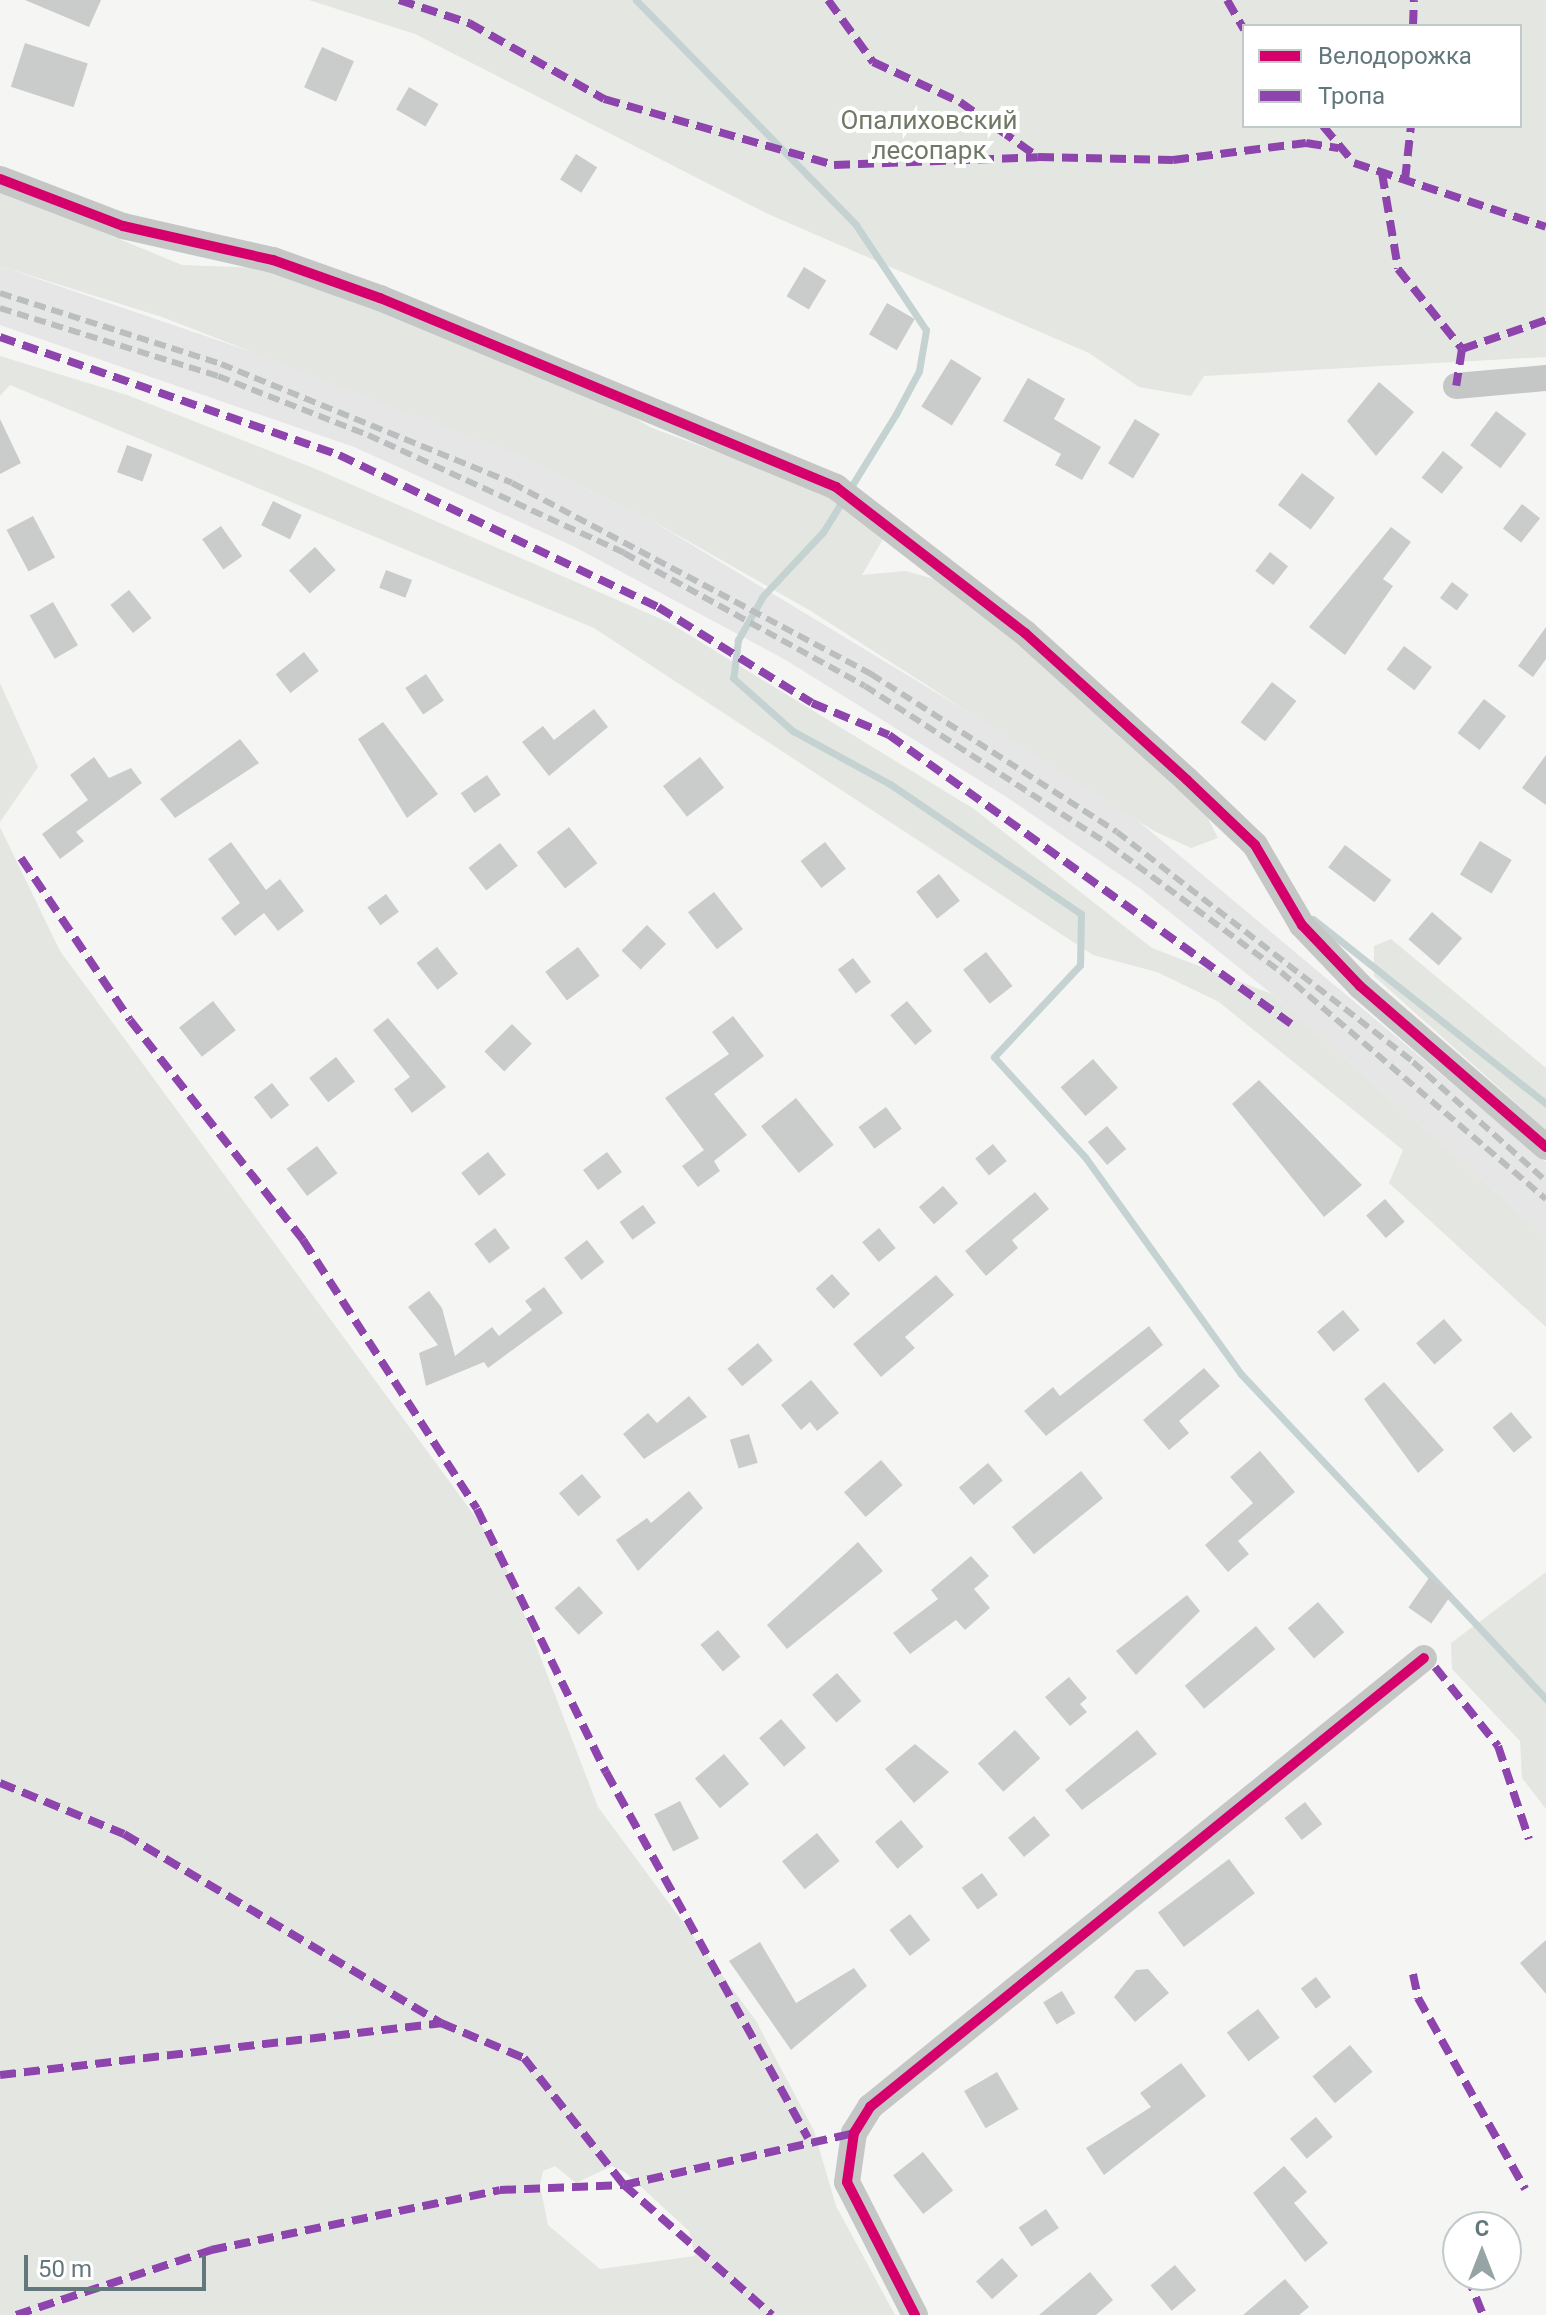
<!DOCTYPE html>
<html>
<head>
<meta charset="utf-8">
<style>
  body { margin:0 }
  #map { position:relative; width:1546px; height:2315px; overflow:hidden; background:#f5f5f4; font-family:Roboto,sans-serif }
  div>[style] { position:absolute }
  .built>* { inset:0; background:#e5e6e5 }
  .green>* { inset:0; background:#e4e6e1 }
  .stream>* { height:7px; margin:-3.5px; padding:0 3.5px; transform-origin:3.5px; border-radius:3.5px; background:#c5d2d2 }
  .building>* { inset:0; background:#cacccc; transform-origin:0 0 }
  .minor>* { height:26px; margin:-13px; padding:0 13px; transform-origin:13px; border-radius:13px; background:#c5c7c7 }
  .rail>* { height:6px; margin-top:-3px; transform-origin:0; background:repeating-linear-gradient(90deg,#bbbebe 0 12px,transparent 0 18px) }
  .quiet>* { height:8px; margin-top:-4px; transform-origin:0; background:repeating-linear-gradient(90deg,#8e44ad 0 16px,transparent 0 24px) }
  .cycleway>* { height:10px; margin:-5px; padding:0 5px; transform-origin:5px; border-radius:5px; background:#d6006c }
  span { translate:-50% -50%; white-space:nowrap; text-align:center; line-height:1.15; -webkit-text-stroke:8px #fff; paint-order:stroke }
  .park-label { font-size:26px; color:#6f7965 }
  .legend { position:absolute; left:1242px; top:24px; width:280px; height:104px; box-sizing:border-box; background:#fff; border:2px solid #c1c9cb; margin:0; padding:10px 14px; list-style:none; font-size:24px; color:#63787c }
  .legend li { display:flex; align-items:center; gap:16px; height:40px }
  .legend b { width:40px; border:2px solid #c1c9cb }
  .north { position:absolute; left:1442px; top:2211px; width:80px; height:80px; box-sizing:border-box; background:#fff; border:2px solid #c1c9cb; border-radius:50%; rotate:0deg; font-size:22px; font-weight:700; line-height:32px; text-align:center; color:#63787c }
  .north::after { content:''; display:block; margin:auto; width:28px; height:36px; background:#96a4a6; clip-path:polygon(50% 0,100% 100%,50% 72%,0 100%) }
  .scale { position:absolute; left:24px; top:2255px; width:182px; height:36px; box-sizing:border-box; border:4px solid #63787c; border-top:0; padding-left:10px; font-size:24px; line-height:28px; white-space:nowrap; color:#63787c; -webkit-text-stroke:6px #fff; paint-order:stroke }
</style>
</head>
<body>
<div id="map">
  <div class="built">
    <div style="clip-path:polygon(0 266px,305px 370px,505px 450px,651px 520px,1112px 799px,1546px 1162px,1546px 1236px,1272px 994px,1141px 889px,1008px 798px,784px 659px,573px 546px,354px 447px,0 325px)"></div>
  </div>
  <div class="green">
    <div style="clip-path:polygon(evenodd,309px 0,1546px 0,1546px 357px,1204px 376px,1191px 396px,1139px 387px,1089px 353px,768px 214px,415px 34px,309px 0,1520px 26px,1520px 126px,1244px 126px,1244px 26px,1520px 26px)"></div>
    <div style="clip-path:polygon(0 190px,182px 265px,262px 268px,323px 286px,599px 397px,652px 428px,833px 495px,883px 539px,862px 575px,906px 571px,948px 583px,1198px 799px,1218px 838px,1191px 848px,1154px 831px,811px 611px,651px 520px,505px 450px,162px 317px,0 266px)"></div>
    <div style="clip-path:polygon(0 356px,127px 395px,311px 467px,668px 622px,974px 809px,1152px 948px,1272px 994px,1546px 1236px,1546px 1327px,1389px 1183px,1403px 1150px,1219px 1002px,1157px 972px,1093px 955px,594px 628px,10px 385px,0 396px)"></div>
    <div style="clip-path:polygon(0 683px,38px 767px,0 822px)"></div>
    <div style="clip-path:polygon(evenodd,0 827px,60px 951px,499px 1549px,598px 1807px,756px 2021px,814px 2131px,836px 2206px,895px 2315px,0 2315px,0 827px,555px 2166px,576px 2183px,612px 2166px,625px 2172px,689px 2231px,695px 2256px,600px 2269px,548px 2225px,540px 2185px,543px 2171px,555px 2166px)"></div>
    <div style="clip-path:polygon(1391px 939px,1546px 1068px,1546px 1130px,1374px 976px,1374px 946px)"></div>
    <div style="clip-path:polygon(1546px 1572px,1546px 1809px,1522px 1778px,1520px 1741px,1452px 1669px,1451px 1643px)"></div>
  </div>
  <div class="stream">
    <div style="left:636px;top:0;width:315px;rotate:45.6deg"></div>
    <div style="left:856px;top:225px;width:126px;rotate:56.3deg"></div>
    <div style="left:926px;top:330px;width:42px;rotate:99.7deg"></div>
    <div style="left:919px;top:371px;width:49px;rotate:118.1deg"></div>
    <div style="left:896px;top:414px;width:139px;rotate:121.7deg"></div>
    <div style="left:823px;top:532px;width:88px;rotate:133.2deg"></div>
    <div style="left:763px;top:596px;width:51px;rotate:119.6deg"></div>
    <div style="left:738px;top:640px;width:38px;rotate:97deg"></div>
    <div style="left:733px;top:678px;width:80px;rotate:41.5deg"></div>
    <div style="left:793px;top:731px;width:111px;rotate:28.7deg"></div>
    <div style="left:890px;top:784px;width:231px;rotate:34.2deg"></div>
    <div style="left:1081px;top:914px;width:51px;rotate:91.1deg"></div>
    <div style="left:1080px;top:965px;width:126px;rotate:133.1deg"></div>
    <div style="left:994px;top:1057px;width:135px;rotate:47.7deg"></div>
    <div style="left:1085px;top:1157px;width:267px;rotate:54.3deg"></div>
    <div style="left:1241px;top:1374px;width:446px;rotate:46.8deg"></div>
    <div style="left:1313px;top:919px;width:298px;rotate:38.4deg"></div>
  </div>
  <div class="building">
    <div style="clip-path:polygon(25px 0,101px 0,89px 27px)"></div>
    <div style="left:25px;top:43px;width:66px;height:46px;rotate:18deg"></div>
    <div style="left:322px;top:47px;width:35px;height:44px;rotate:24deg"></div>
    <div style="left:409px;top:87px;width:34px;height:26px;rotate:30deg"></div>
    <div style="left:576px;top:154px;width:25px;height:30px;rotate:32deg"></div>
    <div style="left:804px;top:267px;width:26px;height:34px;rotate:31deg"></div>
    <div style="left:887px;top:303px;width:32px;height:36px;rotate:30deg"></div>
    <div style="left:951px;top:359px;width:36px;height:56px;rotate:32deg"></div>
    <div style="clip-path:polygon(1028px 378px,1065px 399px,1054px 419px,1101px 447px,1082px 480px,1055px 465px,1061px 454px,1003px 421px)"></div>
    <div style="clip-path:polygon(1379px 382px,1414px 412px,1376px 456px,1347px 421px)"></div>
    <div style="left:1496px;top:411px;width:38px;height:43px;rotate:37deg"></div>
    <div style="clip-path:polygon(0 419px,21px 463px,0 474px)"></div>
    <div style="left:1135px;top:419px;width:29px;height:52px;rotate:31deg"></div>
    <div style="left:127px;top:445px;width:27px;height:29px;rotate:20deg"></div>
    <div style="left:1443px;top:451px;width:26px;height:34px;rotate:39deg"></div>
    <div style="left:1302px;top:473px;width:41px;height:40px;rotate:37deg"></div>
    <div style="left:273px;top:501px;width:32px;height:27px;rotate:26deg"></div>
    <div style="left:1522px;top:504px;width:23px;height:31px;rotate:38deg"></div>
    <div style="left:33px;top:516px;width:47px;height:30px;rotate:62deg"></div>
    <div style="left:221px;top:526px;width:37px;height:23px;rotate:55deg"></div>
    <div style="clip-path:polygon(1391px 527px,1411px 542px,1383px 579px,1393px 586px,1345px 655px,1309px 627px)"></div>
    <div style="left:315px;top:547px;width:31px;height:35px;rotate:48deg"></div>
    <div style="left:1270px;top:552px;width:23px;height:24px;rotate:38deg"></div>
    <div style="left:386px;top:570px;width:28px;height:19px;rotate:21deg"></div>
    <div style="left:1452px;top:582px;width:21px;height:20px;rotate:37deg"></div>
    <div style="left:129px;top:590px;width:36px;height:24px;rotate:51deg"></div>
    <div style="left:53px;top:602px;width:50px;height:27px;rotate:60deg"></div>
    <div style="clip-path:polygon(1546px 627px,1546px 659px,1533px 677px,1518px 666px)"></div>
    <div style="left:1404px;top:646px;width:35px;height:29px;rotate:37deg"></div>
    <div style="left:304px;top:652px;width:24px;height:36px;rotate:52deg"></div>
    <div style="left:426px;top:674px;width:32px;height:25px;rotate:56deg"></div>
    <div style="left:1272px;top:682px;width:31px;height:51px;rotate:38deg"></div>
    <div style="left:1484px;top:699px;width:28px;height:43px;rotate:38deg"></div>
    <div style="clip-path:polygon(594px 709px,608px 727px,549px 776px,522px 742px,543px 726px,554px 740px)"></div>
    <div style="clip-path:polygon(383px 722px,438px 794px,407px 818px,358px 739px)"></div>
    <div style="clip-path:polygon(240px 739px,259px 763px,175px 818px,160px 799px)"></div>
    <div style="clip-path:polygon(1546px 755px,1546px 805px,1522px 788px)"></div>
    <div style="clip-path:polygon(94px 757px,109px 778px,131px 768px,142px 783px,76px 832px,84px 841px,60px 859px,42px 834px,88px 800px,70px 775px)"></div>
    <div style="left:700px;top:757px;width:39px;height:47px;rotate:52deg"></div>
    <div style="left:487px;top:775px;width:24px;height:32px;rotate:55deg"></div>
    <div style="left:569px;top:827px;width:46px;height:41px;rotate:52deg"></div>
    <div style="left:1480px;top:841px;width:37px;height:39px;rotate:31deg"></div>
    <div style="clip-path:polygon(231px 842px,266px 890px,280px 879px,304px 911px,278px 931px,264px 913px,235px 936px,221px 918px,240px 903px,208px 859px)"></div>
    <div style="left:825px;top:842px;width:34px;height:31px;rotate:52deg"></div>
    <div style="left:500px;top:843px;width:29px;height:40px;rotate:52deg"></div>
    <div style="left:1345px;top:845px;width:58px;height:28px;rotate:37deg"></div>
    <div style="left:939px;top:874px;width:34px;height:29px;rotate:52deg"></div>
    <div style="left:714px;top:892px;width:47px;height:33px;rotate:52deg"></div>
    <div style="left:386px;top:894px;width:22px;height:23px;rotate:54deg"></div>
    <div style="left:1432px;top:912px;width:40px;height:36px;rotate:41deg"></div>
    <div style="left:647px;top:925px;width:27px;height:36px;rotate:45deg"></div>
    <div style="left:437px;top:947px;width:34px;height:26px;rotate:52deg"></div>
    <div style="left:578px;top:947px;width:36px;height:41px;rotate:53deg"></div>
    <div style="left:986px;top:952px;width:43px;height:29px;rotate:52deg"></div>
    <div style="left:853px;top:958px;width:30px;height:19px;rotate:53deg"></div>
    <div style="left:213px;top:1001px;width:37px;height:43px;rotate:52deg"></div>
    <div style="left:907px;top:1001px;width:39px;height:22px;rotate:50deg"></div>
    <div style="clip-path:polygon(733px 1016px,764px 1056px,714px 1094px,747px 1135px,714px 1161px,720px 1171px,698px 1187px,682px 1166px,704px 1150px,665px 1098px,729px 1054px,712px 1032px)"></div>
    <div style="clip-path:polygon(388px 1018px,446px 1087px,412px 1113px,394px 1089px,410px 1077px,373px 1030px)"></div>
    <div style="left:512px;top:1024px;width:28px;height:39px;rotate:45deg"></div>
    <div style="left:336px;top:1057px;width:31px;height:34px;rotate:52deg"></div>
    <div style="left:1093px;top:1059px;width:38px;height:43px;rotate:49deg"></div>
    <div style="clip-path:polygon(1259px 1080px,1362px 1185px,1324px 1217px,1232px 1104px)"></div>
    <div style="left:272px;top:1083px;width:28px;height:23px;rotate:52deg"></div>
    <div style="left:796px;top:1098px;width:60px;height:45px;rotate:51deg"></div>
    <div style="left:886px;top:1107px;width:27px;height:34px;rotate:54deg"></div>
    <div style="left:1107px;top:1126px;width:30px;height:25px;rotate:50deg"></div>
    <div style="left:993px;top:1144px;width:22px;height:23px;rotate:51deg"></div>
    <div style="left:317px;top:1146px;width:34px;height:38px;rotate:53deg"></div>
    <div style="left:488px;top:1152px;width:29px;height:34px;rotate:52deg"></div>
    <div style="left:607px;top:1152px;width:25px;height:30px;rotate:53deg"></div>
    <div style="left:943px;top:1186px;width:23px;height:32px;rotate:49deg"></div>
    <div style="clip-path:polygon(1035px 1192px,1049px 1209px,1012px 1240px,1018px 1248px,986px 1276px,965px 1251px)"></div>
    <div style="left:1385px;top:1199px;width:30px;height:25px;rotate:49deg"></div>
    <div style="left:643px;top:1205px;width:22px;height:29px;rotate:54deg"></div>
    <div style="left:495px;top:1228px;width:25px;height:26px;rotate:53deg"></div>
    <div style="left:879px;top:1228px;width:26px;height:22px;rotate:50deg"></div>
    <div style="left:587px;top:1240px;width:28px;height:29px;rotate:52deg"></div>
    <div style="left:832px;top:1274px;width:27px;height:22px;rotate:48deg"></div>
    <div style="clip-path:polygon(936px 1275px,954px 1295px,905px 1337px,915px 1348px,881px 1377px,853px 1344px)"></div>
    <div style="clip-path:polygon(544px 1287px,563px 1313px,488px 1368px,484px 1362px,426px 1386px,419px 1353px,438px 1345px,408px 1307px,429px 1291px,442px 1308px,455px 1356px,492px 1327px,499px 1336px,532px 1310px,525px 1301px)"></div>
    <div style="left:1343px;top:1310px;width:26px;height:34px;rotate:50deg"></div>
    <div style="left:1444px;top:1319px;width:28px;height:37px;rotate:49deg"></div>
    <div style="clip-path:polygon(1149px 1326px,1163px 1345px,1046px 1436px,1024px 1411px,1053px 1387px,1060px 1396px)"></div>
    <div style="left:758px;top:1343px;width:23px;height:40px;rotate:50deg"></div>
    <div style="clip-path:polygon(1204px 1368px,1220px 1386px,1179px 1421px,1189px 1433px,1169px 1450px,1143px 1420px)"></div>
    <div style="clip-path:polygon(811px 1380px,839px 1413px,817px 1431px,810px 1422px,801px 1430px,781px 1405px)"></div>
    <div style="clip-path:polygon(1384px 1382px,1444px 1450px,1418px 1473px,1364px 1399px)"></div>
    <div style="clip-path:polygon(689px 1396px,707px 1417px,644px 1459px,623px 1434px,648px 1413px,657px 1423px)"></div>
    <div style="left:1511px;top:1412px;width:33px;height:24px;rotate:50deg"></div>
    <div style="left:749px;top:1434px;width:30px;height:20px;rotate:73deg"></div>
    <div style="clip-path:polygon(1260px 1451px,1295px 1492px,1238px 1541px,1249px 1554px,1228px 1572px,1205px 1545px,1253px 1503px,1230px 1477px)"></div>
    <div style="left:881px;top:1460px;width:33px;height:49px;rotate:49deg"></div>
    <div style="left:988px;top:1463px;width:23px;height:38px;rotate:50deg"></div>
    <div style="left:1081px;top:1471px;width:35px;height:89px;rotate:51deg"></div>
    <div style="left:582px;top:1474px;width:30px;height:30px;rotate:50deg"></div>
    <div style="clip-path:polygon(689px 1491px,703px 1508px,638px 1571px,616px 1540px,647px 1518px,651px 1523px)"></div>
    <div style="clip-path:polygon(858px 1542px,883px 1571px,787px 1649px,767px 1625px)"></div>
    <div style="clip-path:polygon(971px 1556px,989px 1576px,974px 1589px,990px 1608px,965px 1630px,956px 1620px,910px 1654px,893px 1633px,938px 1599px,931px 1590px)"></div>
    <div style="left:1429px;top:1578px;width:28px;height:36px;rotate:35deg"></div>
    <div style="left:579px;top:1586px;width:36px;height:33px;rotate:48deg"></div>
    <div style="clip-path:polygon(1187px 1595px,1200px 1611px,1136px 1675px,1116px 1651px)"></div>
    <div style="left:1318px;top:1602px;width:40px;height:40px;rotate:49deg"></div>
    <div style="left:1256px;top:1626px;width:30px;height:93px;rotate:50deg"></div>
    <div style="left:718px;top:1630px;width:35px;height:23px;rotate:50deg"></div>
    <div style="left:837px;top:1673px;width:37px;height:33px;rotate:49deg"></div>
    <div style="clip-path:polygon(1069px 1677px,1087px 1698px,1080px 1704px,1087px 1712px,1070px 1726px,1045px 1697px)"></div>
    <div style="left:781px;top:1719px;width:38px;height:29px;rotate:49deg"></div>
    <div style="left:1015px;top:1730px;width:38px;height:50px;rotate:48deg"></div>
    <div style="clip-path:polygon(1137px 1730px,1157px 1754px,1082px 1810px,1065px 1790px)"></div>
    <div style="clip-path:polygon(915px 1744px,949px 1772px,914px 1803px,885px 1769px)"></div>
    <div style="left:724px;top:1754px;width:39px;height:38px;rotate:50deg"></div>
    <div style="left:680px;top:1801px;width:42px;height:29px;rotate:63deg"></div>
    <div style="left:1305px;top:1802px;width:28px;height:26px;rotate:52deg"></div>
    <div style="left:1034px;top:1816px;width:25px;height:34px;rotate:50deg"></div>
    <div style="left:901px;top:1820px;width:35px;height:34px;rotate:50deg"></div>
    <div style="left:817px;top:1833px;width:36px;height:45px;rotate:51deg"></div>
    <div style="left:1229px;top:1859px;width:43px;height:89px;rotate:53deg"></div>
    <div style="left:982px;top:1873px;width:27px;height:25px;rotate:54deg"></div>
    <div style="left:910px;top:1914px;width:33px;height:26px;rotate:52deg"></div>
    <div style="clip-path:polygon(1546px 1940px,1546px 1994px,1520px 1963px)"></div>
    <div style="clip-path:polygon(760px 1942px,796px 2003px,854px 1968px,867px 1986px,791px 2050px,729px 1961px)"></div>
    <div style="clip-path:polygon(1148px 1969px,1169px 1993px,1135px 2022px,1114px 1997px,1136px 1970px)"></div>
    <div style="left:1316px;top:1977px;width:25px;height:19px;rotate:53deg"></div>
    <div style="left:1062px;top:1991px;width:26px;height:22px;rotate:59deg"></div>
    <div style="left:1258px;top:2009px;width:36px;height:39px;rotate:53deg"></div>
    <div style="left:1350px;top:2045px;width:35px;height:49px;rotate:50deg"></div>
    <div style="clip-path:polygon(1181px 2063px,1206px 2096px,1104px 2175px,1086px 2148px,1151px 2107px,1140px 2093px)"></div>
    <div style="left:997px;top:2072px;width:43px;height:38px;rotate:60deg"></div>
    <div style="left:1316px;top:2117px;width:26px;height:34px;rotate:50deg"></div>
    <div style="left:923px;top:2152px;width:49px;height:38px;rotate:52deg"></div>
    <div style="clip-path:polygon(1284px 2166px,1307px 2192px,1294px 2203px,1328px 2243px,1305px 2262px,1253px 2193px)"></div>
    <div style="left:1046px;top:2209px;width:23px;height:33px;rotate:56deg"></div>
    <div style="left:1002px;top:2258px;width:24px;height:35px;rotate:48deg"></div>
    <div style="left:1175px;top:2265px;width:33px;height:32px;rotate:50deg"></div>
    <div style="clip-path:polygon(1090px 2272px,1113px 2300px,1096px 2315px,1039px 2315px)"></div>
    <div style="clip-path:polygon(1285px 2279px,1309px 2307px,1299px 2315px,1243px 2315px)"></div>
  </div>
  <div class="minor">
    <div style="left:0;top:179px;width:132px;rotate:20.9deg"></div>
    <div style="left:123px;top:226px;width:154px;rotate:12.8deg"></div>
    <div style="left:273px;top:260px;width:114px;rotate:19.6deg"></div>
    <div style="left:380px;top:298px;width:494px;rotate:22.5deg"></div>
    <div style="left:836px;top:487px;width:239px;rotate:37.7deg"></div>
    <div style="left:1025px;top:633px;width:219px;rotate:42.2deg"></div>
    <div style="left:1187px;top:780px;width:94px;rotate:43.7deg"></div>
    <div style="left:1255px;top:845px;width:93px;rotate:59.6deg"></div>
    <div style="left:1302px;top:925px;width:84px;rotate:46.4deg"></div>
    <div style="left:1360px;top:986px;width:246px;rotate:40.9deg"></div>
    <div style="left:1456px;top:386px;width:90px;rotate:-5.1deg"></div>
    <div style="left:915px;top:2315px;width:149px;rotate:-117.1deg"></div>
    <div style="left:847px;top:2182px;width:49px;rotate:-81.9deg"></div>
    <div style="left:854px;top:2133px;width:31px;rotate:-58deg"></div>
    <div style="left:870px;top:2107px;width:713px;rotate:-39.02deg"></div>
  </div>
  <div class="rail">
    <div style="left:0;top:293px;width:232px;rotate:17.8deg"></div>
    <div style="left:221px;top:364px;width:314px;rotate:22.2deg"></div>
    <div style="left:512px;top:483px;width:407px;rotate:28deg"></div>
    <div style="left:871px;top:674px;width:292px;rotate:32.7deg"></div>
    <div style="left:1117px;top:832px;width:375px;rotate:37.8deg"></div>
    <div style="left:1413px;top:1062px;width:178px;rotate:41.8deg"></div>
    <div style="left:0;top:308px;width:228px;rotate:17.3deg"></div>
    <div style="left:218px;top:376px;width:161px;rotate:21.5deg"></div>
    <div style="left:368px;top:435px;width:282px;rotate:24.7deg"></div>
    <div style="left:624px;top:553px;width:275px;rotate:28.9deg"></div>
    <div style="left:865px;top:686px;width:290px;rotate:33deg"></div>
    <div style="left:1108px;top:844px;width:215px;rotate:36.5deg"></div>
    <div style="left:1281px;top:972px;width:349px;rotate:40.6deg"></div>
  </div>
  <div class="quiet">
    <div style="left:399px;top:0;width:74px;rotate:18.2deg"></div>
    <div style="left:469px;top:23px;width:155px;rotate:29.4deg"></div>
    <div style="left:604px;top:99px;width:239px;rotate:16deg"></div>
    <div style="left:834px;top:165px;width:204px;rotate:-2.2deg"></div>
    <div style="left:828px;top:0;width:77px;rotate:54deg"></div>
    <div style="left:873px;top:62px;width:96px;rotate:24.7deg"></div>
    <div style="left:960px;top:102px;width:95px;rotate:35.2deg"></div>
    <div style="left:1038px;top:157px;width:135px;rotate:1.3deg"></div>
    <div style="left:1173px;top:160px;width:134px;rotate:-7.3deg"></div>
    <div style="left:1306px;top:143px;width:33px;rotate:9deg"></div>
    <div style="left:1227px;top:0;width:34px;rotate:60deg"></div>
    <div style="left:1413px;top:26px;width:26px;rotate:-88deg"></div>
    <div style="left:1323px;top:126px;width:48px;rotate:50deg"></div>
    <div style="left:1354px;top:163px;width:202px;rotate:18.4deg"></div>
    <div style="left:1382px;top:173px;width:97px;rotate:80.5deg"></div>
    <div style="left:1398px;top:269px;width:102px;rotate:51.3deg"></div>
    <div style="left:1462px;top:349px;width:37px;rotate:99deg"></div>
    <div style="left:1405px;top:180px;width:54px;rotate:-83.7deg"></div>
    <div style="left:0;top:337px;width:359px;rotate:19.2deg"></div>
    <div style="left:339px;top:455px;width:353px;rotate:25.5deg"></div>
    <div style="left:658px;top:607px;width:181px;rotate:31.9deg"></div>
    <div style="left:812px;top:703px;width:83px;rotate:22.6deg"></div>
    <div style="left:889px;top:735px;width:495px;rotate:35.7deg"></div>
    <div style="left:1462px;top:349px;width:89px;rotate:-19deg"></div>
    <div style="left:21px;top:858px;width:195px;rotate:56.1deg"></div>
    <div style="left:130px;top:1020px;width:280px;rotate:51.8deg"></div>
    <div style="left:303px;top:1240px;width:320px;rotate:57.1deg"></div>
    <div style="left:477px;top:1509px;width:293px;rotate:63.9deg"></div>
    <div style="left:606px;top:1772px;width:418px;rotate:61.1deg"></div>
    <div style="left:1435px;top:1667px;width:101px;rotate:51.4deg"></div>
    <div style="left:1498px;top:1746px;width:98px;rotate:71.6deg"></div>
    <div style="left:0;top:1783px;width:134px;rotate:22.4deg"></div>
    <div style="left:124px;top:1834px;width:369px;rotate:30.8deg"></div>
    <div style="left:1413px;top:1974px;width:25px;rotate:78deg"></div>
    <div style="left:1418px;top:1998px;width:219px;rotate:60.7deg"></div>
    <div style="left:0;top:2075px;width:444px;rotate:-6.7deg"></div>
    <div style="left:441px;top:2023px;width:90px;rotate:22.9deg"></div>
    <div style="left:524px;top:2058px;width:162px;rotate:51.8deg"></div>
    <div style="left:624px;top:2185px;width:197px;rotate:41.3deg"></div>
    <div style="left:1456px;top:2246px;width:5px;rotate:68deg"></div>
    <div style="left:1467px;top:2275px;width:43px;rotate:68.2deg"></div>
    <div style="left:16px;top:2315px;width:206px;rotate:-18.4deg"></div>
    <div style="left:211px;top:2250px;width:295px;rotate:-11.7deg"></div>
    <div style="left:500px;top:2190px;width:124px;rotate:-2.3deg"></div>
    <div style="left:624px;top:2185px;width:236px;rotate:-12.7deg"></div>
  </div>
  <div class="cycleway">
    <div style="left:0;top:179px;width:132px;rotate:20.9deg"></div>
    <div style="left:123px;top:226px;width:154px;rotate:12.8deg"></div>
    <div style="left:273px;top:260px;width:114px;rotate:19.6deg"></div>
    <div style="left:380px;top:298px;width:494px;rotate:22.5deg"></div>
    <div style="left:836px;top:487px;width:239px;rotate:37.7deg"></div>
    <div style="left:1025px;top:633px;width:219px;rotate:42.2deg"></div>
    <div style="left:1187px;top:780px;width:94px;rotate:43.7deg"></div>
    <div style="left:1255px;top:845px;width:93px;rotate:59.6deg"></div>
    <div style="left:1302px;top:925px;width:84px;rotate:46.4deg"></div>
    <div style="left:1360px;top:986px;width:246px;rotate:40.9deg"></div>
    <div style="left:915px;top:2315px;width:149px;rotate:-117.1deg"></div>
    <div style="left:847px;top:2182px;width:49px;rotate:-81.9deg"></div>
    <div style="left:854px;top:2133px;width:31px;rotate:-58deg"></div>
    <div style="left:870px;top:2107px;width:713px;rotate:-39.02deg"></div>
  </div>
  <div class="park-label">
    <span style="left:929px;top:136px">Опалиховский<br>лесопарк</span>
  </div>
  <ul class="legend">
  <li><b style="height:10px;background:#d6006c"></b>Велодорожка</li>
  <li><b style="height:10px;background:#8e44ad"></b>Тропа</li>
  </ul>
  <div class="north">С</div>
  <div class="scale">50 m</div>
</div>
</body>
</html>
